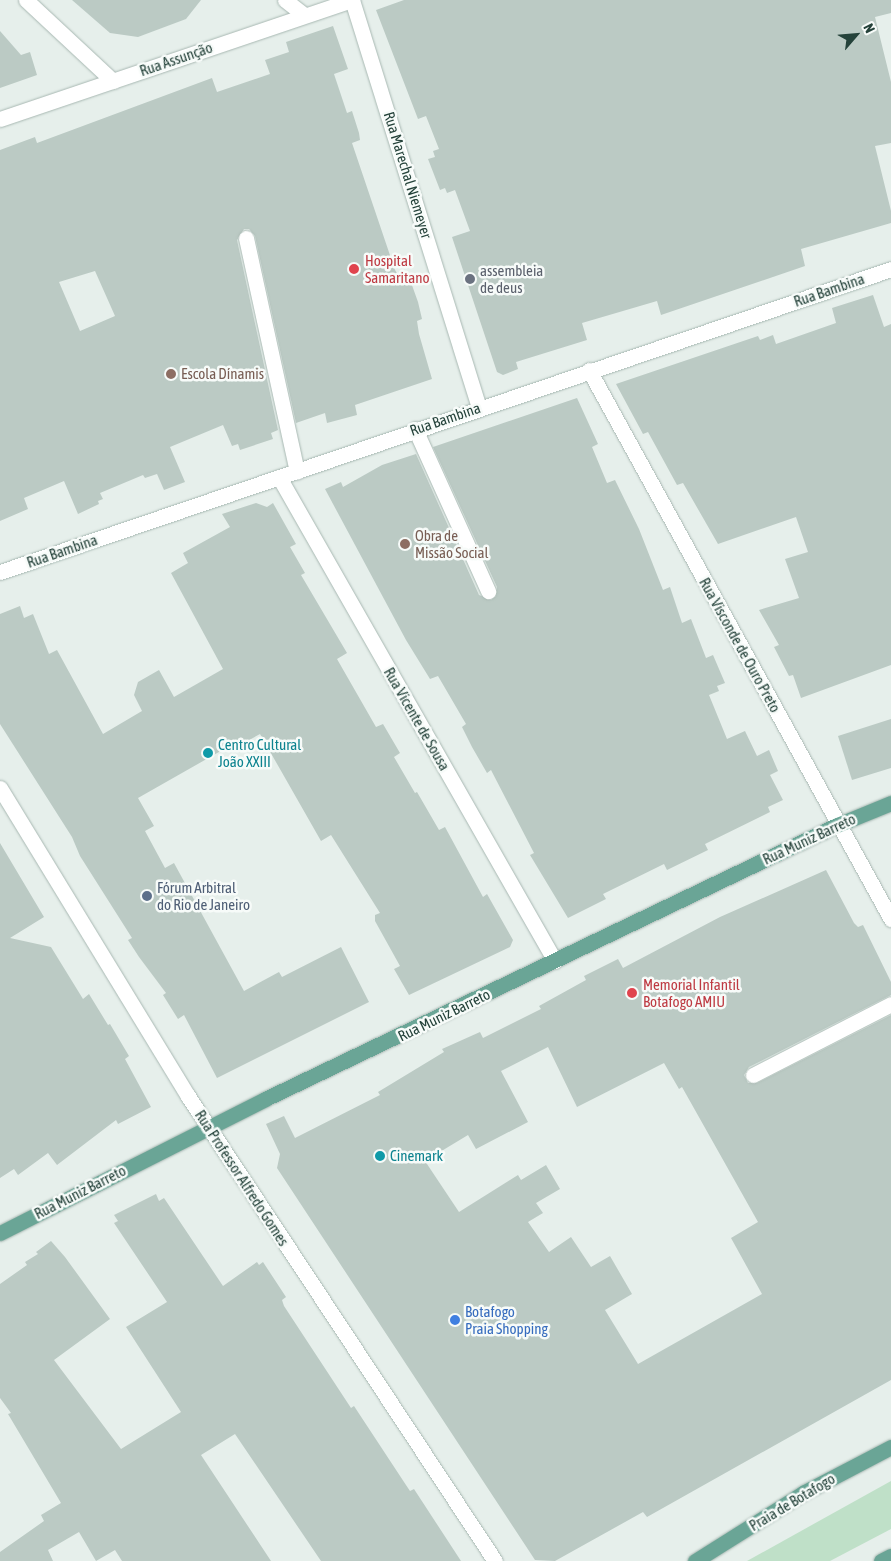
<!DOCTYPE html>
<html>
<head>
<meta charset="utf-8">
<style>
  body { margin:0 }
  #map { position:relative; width:891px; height:1561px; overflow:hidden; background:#e6efeb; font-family:"Asap Condensed",sans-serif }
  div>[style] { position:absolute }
  .green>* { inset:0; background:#bfe0c8 }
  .building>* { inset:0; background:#bbcac4 }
  .roads { filter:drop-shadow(0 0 1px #a8b8b2) drop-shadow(0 0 1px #a8b8b2) }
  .minor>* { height:15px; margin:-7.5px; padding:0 7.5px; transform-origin:7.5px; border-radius:7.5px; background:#fff }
  .major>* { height:15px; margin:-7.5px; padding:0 7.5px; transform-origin:7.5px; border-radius:7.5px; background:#6aa596 }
  .dots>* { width:14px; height:14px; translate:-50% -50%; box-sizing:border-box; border:2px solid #f7fbf9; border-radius:50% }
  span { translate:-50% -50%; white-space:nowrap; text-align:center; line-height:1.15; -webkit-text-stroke:5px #f7fbf9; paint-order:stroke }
  .street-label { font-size:15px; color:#24423a }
  .health-label { font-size:15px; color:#be3a42 }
  .left { translate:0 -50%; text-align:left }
  .worship-label { font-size:15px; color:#5b616d }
  .education-label { font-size:15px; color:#785e54 }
  .culture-label { font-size:15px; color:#0d838f }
  .service-label { font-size:15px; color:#4e5e75 }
  .shop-label { font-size:15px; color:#366cbe }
  .north { position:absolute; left:831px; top:10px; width:50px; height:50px; -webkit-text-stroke:4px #f7fbf9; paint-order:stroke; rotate:63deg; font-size:14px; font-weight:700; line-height:20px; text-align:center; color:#24423a }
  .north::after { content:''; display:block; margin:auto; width:18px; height:22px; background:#24423a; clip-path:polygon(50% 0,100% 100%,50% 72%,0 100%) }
</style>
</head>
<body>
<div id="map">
  <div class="green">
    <div style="clip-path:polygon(891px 1481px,891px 1529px,830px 1561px,747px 1561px)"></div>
  </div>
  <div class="building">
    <div style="clip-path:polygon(72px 0,201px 0,186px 19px,138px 37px,110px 33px)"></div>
    <div style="clip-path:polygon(404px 0,891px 0,891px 13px,875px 17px,891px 82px,891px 143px,875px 146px,891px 211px,891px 223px,801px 249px,805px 266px,661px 315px,657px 301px,582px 323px,587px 340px,516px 362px,518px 369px,503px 375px,497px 372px,452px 237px,470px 231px,455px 190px,447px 193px,445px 188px,440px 190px,428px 159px,435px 157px,433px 151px,439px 149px,426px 116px,418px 119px,376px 10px)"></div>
    <div style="clip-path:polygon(evenodd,333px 26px,348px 69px,334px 74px,347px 113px,352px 111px,359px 133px,360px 140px,352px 143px,395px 270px,400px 278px,408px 274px,418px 302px,422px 319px,417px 321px,419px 334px,432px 379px,355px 405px,357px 415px,327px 423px,325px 413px,296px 423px,255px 236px,249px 229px,244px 229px,237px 240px,278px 430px,271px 433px,273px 439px,240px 450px,238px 444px,232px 446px,223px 425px,170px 447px,185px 482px,164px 490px,157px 474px,145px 478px,143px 475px,100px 493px,103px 499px,98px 501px,99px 504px,78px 514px,64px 481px,24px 498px,28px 509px,0 521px,0 150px,35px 137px,37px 143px,212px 78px,217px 92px,270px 74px,265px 60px,289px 52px,286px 42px,333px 26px,95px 271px,115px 316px,80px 331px,59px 282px,95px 271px)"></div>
    <div style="clip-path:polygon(0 31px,21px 55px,30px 52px,37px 75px,0 88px)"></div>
    <div style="clip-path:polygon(873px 295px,884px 327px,891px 324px,891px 665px,801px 698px,793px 675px,789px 676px,774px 647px,779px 645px,759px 610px,799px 598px,785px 559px,808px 552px,796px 517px,718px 544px,683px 483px,677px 485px,648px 432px,643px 434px,616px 384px,758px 336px,760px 340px,773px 335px,776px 344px,836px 323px,832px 308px)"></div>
    <div style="clip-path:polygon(577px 398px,598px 444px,592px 447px,607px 483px,615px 480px,639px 529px,663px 590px,670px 587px,682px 623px,691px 619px,706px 658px,713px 655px,725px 683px,717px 686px,719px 691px,709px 695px,727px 739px,745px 731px,757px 756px,769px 750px,778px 771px,770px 775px,783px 800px,768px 807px,770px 812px,705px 844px,708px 850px,667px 870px,664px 864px,603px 894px,606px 899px,568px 918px,530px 855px,534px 853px,491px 770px,487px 773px,472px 747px,462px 727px,466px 724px,438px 676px,430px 679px,406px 640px,325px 489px,341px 482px,343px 487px,382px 465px,416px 454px,479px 595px,491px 600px,496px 596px,497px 587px,433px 447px)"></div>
    <div style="clip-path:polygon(256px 503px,267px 507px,273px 503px,296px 544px,290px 547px,305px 573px,301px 575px,347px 653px,337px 659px,376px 727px,383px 724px,400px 753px,394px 757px,415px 793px,417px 792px,439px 830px,445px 827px,483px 897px,487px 894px,513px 940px,510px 947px,409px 995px,394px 969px,400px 966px,375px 921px,375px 915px,380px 913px,331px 835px,321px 841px,260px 734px,235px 748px,233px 744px,138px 798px,154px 826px,145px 831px,165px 868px,174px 863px,244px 991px,279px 972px,282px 977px,341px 947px,369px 1002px,217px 1078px,184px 1015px,178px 1019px,163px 995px,166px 993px,139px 957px,128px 940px,132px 938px,80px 856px,72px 837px,0 724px,0 614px,20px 606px,24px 618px,33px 614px,49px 654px,57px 650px,103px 734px,142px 711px,134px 695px,138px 682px,159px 670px,174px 697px,223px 669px,171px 573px,188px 563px,183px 553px,230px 527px,222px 514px)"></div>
    <div style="clip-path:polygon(891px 719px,891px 768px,852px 780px,838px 736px)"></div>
    <div style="clip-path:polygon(0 843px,44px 917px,10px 938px,51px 947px,83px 999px,89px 994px,108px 1025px,110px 1024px,129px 1056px,125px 1059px,151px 1107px,118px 1124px,116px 1120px,57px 1165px,48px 1153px,18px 1175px,14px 1169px,0 1178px)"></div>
    <div style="clip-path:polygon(evenodd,826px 870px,854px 923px,858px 927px,863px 925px,891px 982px,891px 995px,749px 1067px,744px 1075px,748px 1083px,757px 1083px,891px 1015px,891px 1380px,647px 1517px,643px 1512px,555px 1561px,535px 1560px,277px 1168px,280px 1154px,266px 1124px,284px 1116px,295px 1138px,380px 1095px,378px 1092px,444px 1052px,442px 1049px,480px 1032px,483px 1038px,541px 1009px,539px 1006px,586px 980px,584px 976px,618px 959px,623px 968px,720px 917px,826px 870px,548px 1047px,577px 1107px,664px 1063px,679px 1089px,682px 1087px,758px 1222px,731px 1238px,762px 1294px,638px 1364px,605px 1310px,632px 1294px,610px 1256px,591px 1267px,571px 1237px,549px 1252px,528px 1222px,543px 1213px,536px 1203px,560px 1189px,546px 1165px,521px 1180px,518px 1175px,459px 1212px,425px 1161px,468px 1135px,476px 1149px,528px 1122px,501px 1071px,548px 1047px)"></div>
    <div style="clip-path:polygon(156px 1194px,159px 1201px,164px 1198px,223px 1286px,257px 1262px,259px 1265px,263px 1262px,286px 1297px,282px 1300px,284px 1306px,351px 1408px,354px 1406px,404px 1482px,410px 1491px,414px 1489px,461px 1561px,321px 1561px,235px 1434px,201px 1455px,271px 1561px,122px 1561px,115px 1550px,96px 1561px,79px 1532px,48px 1550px,53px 1561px,0 1561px,0 1552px,44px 1521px,41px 1515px,61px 1503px,8px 1414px,11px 1413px,0 1398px,0 1284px,27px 1265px,25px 1262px,38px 1254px,36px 1252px,51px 1241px,65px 1257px,110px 1319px,54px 1360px,121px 1449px,181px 1412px,126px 1327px,167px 1302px,114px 1223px,118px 1221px,114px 1215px)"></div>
  </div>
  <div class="roads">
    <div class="minor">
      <div style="left:26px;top:0;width:119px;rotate:43deg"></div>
      <div style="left:285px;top:0;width:24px;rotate:38deg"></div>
      <div style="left:352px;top:0;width:426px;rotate:72.7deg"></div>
      <div style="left:0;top:119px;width:372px;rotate:-18.7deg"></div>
      <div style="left:246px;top:238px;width:239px;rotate:77.7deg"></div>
      <div style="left:589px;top:370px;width:627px;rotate:61.19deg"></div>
      <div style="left:415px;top:429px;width:178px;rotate:65.7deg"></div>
      <div style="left:279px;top:477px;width:557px;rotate:60.31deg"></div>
      <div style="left:0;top:572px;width:941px;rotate:-18.78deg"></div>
      <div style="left:0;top:788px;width:361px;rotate:58.6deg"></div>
      <div style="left:188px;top:1096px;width:557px;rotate:56.57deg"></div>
      <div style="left:753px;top:1075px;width:155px;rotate:-27.2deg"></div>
    </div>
    <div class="major">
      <div style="left:0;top:1233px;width:297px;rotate:-26.8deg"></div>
      <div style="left:265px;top:1099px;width:634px;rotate:-25.6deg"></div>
      <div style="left:837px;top:825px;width:58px;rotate:-22.2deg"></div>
      <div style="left:695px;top:1561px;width:128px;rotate:-32.2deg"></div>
      <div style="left:803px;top:1493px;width:99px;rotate:-27.6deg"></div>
      <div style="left:881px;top:1561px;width:11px;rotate:-27deg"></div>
    </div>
  </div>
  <div class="dots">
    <div style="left:354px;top:269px;background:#e0444e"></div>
    <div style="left:470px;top:279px;background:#6b7280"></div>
    <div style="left:171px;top:374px;background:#8d6e63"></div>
    <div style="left:405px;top:544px;background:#8d6e63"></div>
    <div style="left:208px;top:753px;background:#0f9aa8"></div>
    <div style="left:147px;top:896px;background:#5c6f8a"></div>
    <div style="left:632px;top:993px;background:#e0444e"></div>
    <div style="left:380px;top:1156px;background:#0f9aa8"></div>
    <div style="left:455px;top:1320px;background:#3f7fe0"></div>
  </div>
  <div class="street-label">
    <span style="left:176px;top:59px;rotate:-19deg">Rua Assunção</span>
    <span style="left:408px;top:175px;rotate:73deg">Rua Marechal Niemeyer</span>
    <span style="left:829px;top:290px;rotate:-19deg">Rua Bambina</span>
    <span style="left:445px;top:419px;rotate:-19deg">Rua Bambina</span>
    <span style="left:62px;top:551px;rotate:-19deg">Rua Bambina</span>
    <span style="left:740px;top:645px;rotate:61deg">Rua Visconde de Ouro Preto</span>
    <span style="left:417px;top:719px;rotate:60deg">Rua Vicente de Sousa</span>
    <span style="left:809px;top:839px;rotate:-25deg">Rua Muniz Barreto</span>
    <span style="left:444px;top:1015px;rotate:-26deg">Rua Muniz Barreto</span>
    <span style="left:242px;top:1178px;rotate:57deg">Rua Professor Alfredo Gomes</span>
    <span style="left:80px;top:1192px;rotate:-27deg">Rua Muniz Barreto</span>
    <span style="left:792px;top:1502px;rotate:-31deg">Praia de Botafogo</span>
  </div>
  <div class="health-label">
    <span class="left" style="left:365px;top:269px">Hospital<br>Samaritano</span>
    <span class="left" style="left:643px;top:993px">Memorial Infantil<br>Botafogo AMIU</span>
  </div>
  <div class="worship-label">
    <span class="left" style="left:480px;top:279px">assembleia<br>de deus</span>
  </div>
  <div class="education-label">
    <span class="left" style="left:181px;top:374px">Escola Dínamis</span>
    <span class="left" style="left:415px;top:544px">Obra de<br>Missão Social</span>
  </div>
  <div class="culture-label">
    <span class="left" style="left:218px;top:753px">Centro Cultural<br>João XXIII</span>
    <span class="left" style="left:390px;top:1156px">Cinemark</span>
  </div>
  <div class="service-label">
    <span class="left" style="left:157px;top:896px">Fórum Arbitral<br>do Rio de Janeiro</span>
  </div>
  <div class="shop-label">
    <span class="left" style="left:465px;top:1320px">Botafogo<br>Praia Shopping</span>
  </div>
  <div class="north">N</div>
</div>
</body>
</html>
